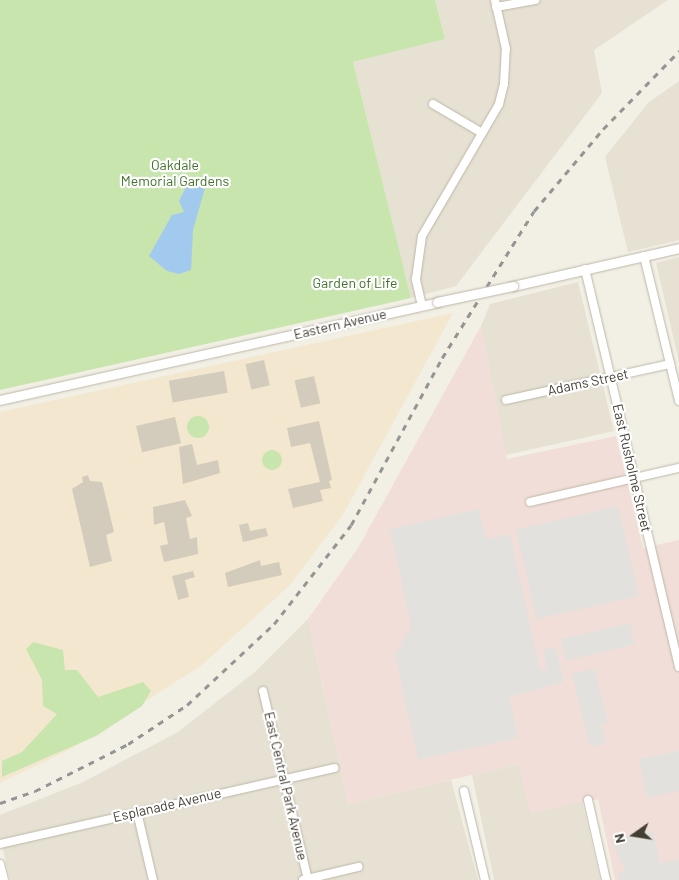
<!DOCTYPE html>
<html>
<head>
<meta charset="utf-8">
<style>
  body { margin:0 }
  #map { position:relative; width:679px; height:880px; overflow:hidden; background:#f2efe5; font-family:Barlow,sans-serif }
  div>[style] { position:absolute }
  .residential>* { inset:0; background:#e6e1d3 }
  .commercial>* { inset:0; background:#f4e7d0 }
  .medical>* { inset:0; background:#f2ded8 }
  .green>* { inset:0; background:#c8e5ae }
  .round { border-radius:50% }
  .parking>* { inset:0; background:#e3e1dd; transform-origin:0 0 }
  .water>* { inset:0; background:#a2c9ee }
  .building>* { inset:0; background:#d3cbbb; transform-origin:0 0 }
  .roads { filter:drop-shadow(0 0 1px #bdb7a8) drop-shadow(0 0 1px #bdb7a8) }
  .minor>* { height:8px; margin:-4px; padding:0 4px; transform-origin:4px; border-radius:4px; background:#fff }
  .tertiary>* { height:9px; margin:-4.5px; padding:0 4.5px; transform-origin:4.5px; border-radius:4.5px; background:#fff }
  .rail>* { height:2.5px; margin-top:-1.25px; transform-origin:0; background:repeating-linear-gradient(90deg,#949494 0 6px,transparent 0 12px) }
  .bridges { filter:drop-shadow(0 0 1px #bdb7a8) drop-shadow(0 0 1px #bdb7a8) }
  .tertiary-bridge>* { height:9px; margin:-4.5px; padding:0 4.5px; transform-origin:4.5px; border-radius:4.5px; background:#fff }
  span { translate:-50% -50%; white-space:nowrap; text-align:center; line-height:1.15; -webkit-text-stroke:4.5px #fff; paint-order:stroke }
  .park-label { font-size:14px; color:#40742a }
  .street-label { font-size:14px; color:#443f35 }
  .north { position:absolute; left:609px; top:810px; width:50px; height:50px; -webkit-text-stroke:4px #fff; paint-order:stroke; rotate:257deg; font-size:14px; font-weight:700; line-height:20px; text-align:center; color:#443f35 }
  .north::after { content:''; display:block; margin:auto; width:18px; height:22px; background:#443f35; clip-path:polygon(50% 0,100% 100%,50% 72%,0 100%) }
</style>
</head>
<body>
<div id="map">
  <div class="residential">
    <div style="clip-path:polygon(435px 0,668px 0,594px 50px,602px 93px,456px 286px,411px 298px,353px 62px,445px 39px)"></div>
    <div style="clip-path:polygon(679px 81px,679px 240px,628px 252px,605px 157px,648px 103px)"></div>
    <div style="clip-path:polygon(679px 257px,679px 362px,656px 263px)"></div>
    <div style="clip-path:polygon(578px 282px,614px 431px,506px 455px,481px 326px,490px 304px)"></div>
    <div style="clip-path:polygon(308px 619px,348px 804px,451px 780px,478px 880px,10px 880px,0 837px,0 815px,83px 782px,178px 732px,256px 671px)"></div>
    <div style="clip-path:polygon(519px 764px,531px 813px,582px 802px,600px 880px,494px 880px,472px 775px)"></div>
  </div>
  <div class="commercial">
    <div style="clip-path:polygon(453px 313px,344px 513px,290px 585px,202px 665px,71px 749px,0 783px,0 412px)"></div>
  </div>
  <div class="medical">
    <div style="clip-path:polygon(481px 326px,507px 459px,616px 436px,643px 548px,679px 540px,679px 880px,615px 880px,598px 799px,531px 813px,518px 764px,348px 804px,308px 619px,358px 548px)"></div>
  </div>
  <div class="green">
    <div style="clip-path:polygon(0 0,435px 0,445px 39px,353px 62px,411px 298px,0 390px)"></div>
    <div class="round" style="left:187px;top:416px;width:22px;height:22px"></div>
    <div class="round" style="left:262px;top:450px;width:20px;height:20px"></div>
    <div style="clip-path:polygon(33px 642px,63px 650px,65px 670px,77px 670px,98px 697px,143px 682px,151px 691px,142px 706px,96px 736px,2px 777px,2px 761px,22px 752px,57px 714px,43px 706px,42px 680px,26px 649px)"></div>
  </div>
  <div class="parking">
    <div style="left:618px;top:506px;width:92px;height:105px;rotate:77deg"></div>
    <div style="clip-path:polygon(479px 509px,486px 539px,510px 534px,540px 670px,547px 669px,543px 650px,556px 647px,564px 682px,509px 697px,518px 738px,418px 760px,395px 655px,411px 626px,390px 529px)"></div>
    <div style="left:630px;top:623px;width:22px;height:71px;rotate:77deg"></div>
    <div style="clip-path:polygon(595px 668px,608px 723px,601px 724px,606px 744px,590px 747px,572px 674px)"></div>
    <div style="clip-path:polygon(679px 751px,679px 791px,647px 798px,639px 759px)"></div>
    <div style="clip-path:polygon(653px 831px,660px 863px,679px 860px,679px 880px,619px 880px,618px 873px,625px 872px,612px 840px)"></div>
  </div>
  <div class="water">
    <div style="clip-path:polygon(191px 177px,200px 178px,205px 188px,193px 230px,191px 270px,179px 274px,167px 271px,149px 256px,172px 215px,184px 212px,179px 201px)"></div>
  </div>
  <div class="building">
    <div style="left:264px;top:360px;width:26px;height:19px;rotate:77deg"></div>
    <div style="left:224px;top:371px;width:22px;height:56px;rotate:80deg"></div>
    <div style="left:314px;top:376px;width:28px;height:20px;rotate:77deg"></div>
    <div style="left:175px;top:417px;width:27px;height:40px;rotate:77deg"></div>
    <div style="clip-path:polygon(319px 421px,332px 480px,329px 481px,331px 488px,320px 490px,323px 501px,293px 508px,288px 489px,320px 482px,310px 443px,291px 447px,287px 428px)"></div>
    <div style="clip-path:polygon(192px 444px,197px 465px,218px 460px,220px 473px,183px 484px,179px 447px)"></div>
    <div style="clip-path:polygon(88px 475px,90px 481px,102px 482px,114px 532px,106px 535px,112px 561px,90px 567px,72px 489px,83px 482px,82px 477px)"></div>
    <div style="clip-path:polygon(185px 500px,192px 516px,186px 518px,190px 539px,197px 537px,198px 554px,164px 562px,160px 546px,168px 544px,164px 522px,154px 525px,153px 507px)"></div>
    <div style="clip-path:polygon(248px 523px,250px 531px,266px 528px,268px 536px,243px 542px,239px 525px)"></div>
    <div style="clip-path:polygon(260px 560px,261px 566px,279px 562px,282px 575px,228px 587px,225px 573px)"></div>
    <div style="clip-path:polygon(193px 571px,195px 577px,185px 580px,189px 597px,178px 600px,172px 576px)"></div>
  </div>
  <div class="roads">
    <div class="minor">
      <div style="left:496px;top:7px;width:40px;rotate:-10deg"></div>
      <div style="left:433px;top:104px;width:57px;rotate:30.6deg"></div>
      <div style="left:644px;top:256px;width:149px;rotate:76.4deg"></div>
      <div style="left:585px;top:269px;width:409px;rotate:76.7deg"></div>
      <div style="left:422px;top:306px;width:28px;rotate:-103deg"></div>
      <div style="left:416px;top:279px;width:43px;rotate:-82.1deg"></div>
      <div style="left:422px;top:236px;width:153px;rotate:-59.7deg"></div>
      <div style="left:499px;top:104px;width:21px;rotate:-76deg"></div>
      <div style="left:504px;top:84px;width:35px;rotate:-87deg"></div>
      <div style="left:506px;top:49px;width:50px;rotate:-102.7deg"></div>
      <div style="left:506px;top:400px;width:168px;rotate:-12.4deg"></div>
      <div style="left:530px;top:502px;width:153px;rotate:-12.9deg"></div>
      <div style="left:263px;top:691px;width:194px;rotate:76.6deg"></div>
      <div style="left:464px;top:791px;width:91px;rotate:76.7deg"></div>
      <div style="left:588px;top:800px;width:82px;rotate:77.3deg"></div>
      <div style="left:137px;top:812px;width:70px;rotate:76.8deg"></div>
      <div style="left:0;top:844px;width:343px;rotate:-12.8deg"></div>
      <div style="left:0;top:864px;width:16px;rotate:76deg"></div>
      <div style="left:303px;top:880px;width:57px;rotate:-13.3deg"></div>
    </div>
    <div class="tertiary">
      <div style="left:513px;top:286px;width:170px;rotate:-12.9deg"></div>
      <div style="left:0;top:400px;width:448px;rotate:-12.6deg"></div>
    </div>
  </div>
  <div class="rail">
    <div style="left:0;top:803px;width:37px;rotate:-19deg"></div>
    <div style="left:35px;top:791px;width:104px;rotate:-26.8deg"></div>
    <div style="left:128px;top:744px;width:71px;rotate:-33.5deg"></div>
    <div style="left:187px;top:705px;width:119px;rotate:-43deg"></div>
    <div style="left:274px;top:624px;width:125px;rotate:-52.1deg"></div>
    <div style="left:351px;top:525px;width:190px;rotate:-61.4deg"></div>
    <div style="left:442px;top:358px;width:173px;rotate:-58deg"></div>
    <div style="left:534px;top:211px;width:107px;rotate:-49.9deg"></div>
    <div style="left:603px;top:129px;width:109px;rotate:-45.7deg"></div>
  </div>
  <div class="bridges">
    <div class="tertiary-bridge">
      <div style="left:437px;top:302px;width:78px;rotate:-11.9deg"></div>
    </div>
  </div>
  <div class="park-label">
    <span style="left:175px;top:173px">Oakdale<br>Memorial Gardens</span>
    <span style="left:355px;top:283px">Garden of Life</span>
  </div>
  <div class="street-label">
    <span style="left:340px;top:324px;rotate:-13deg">Eastern Avenue</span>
    <span style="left:588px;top:382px;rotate:-12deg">Adams Street</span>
    <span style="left:632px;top:468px;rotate:77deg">East Rusholme Street</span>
    <span style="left:286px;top:786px;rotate:77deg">East Central Park Avenue</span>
    <span style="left:167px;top:805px;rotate:-13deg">Esplanade Avenue</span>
  </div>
  <div class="north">N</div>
</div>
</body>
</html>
